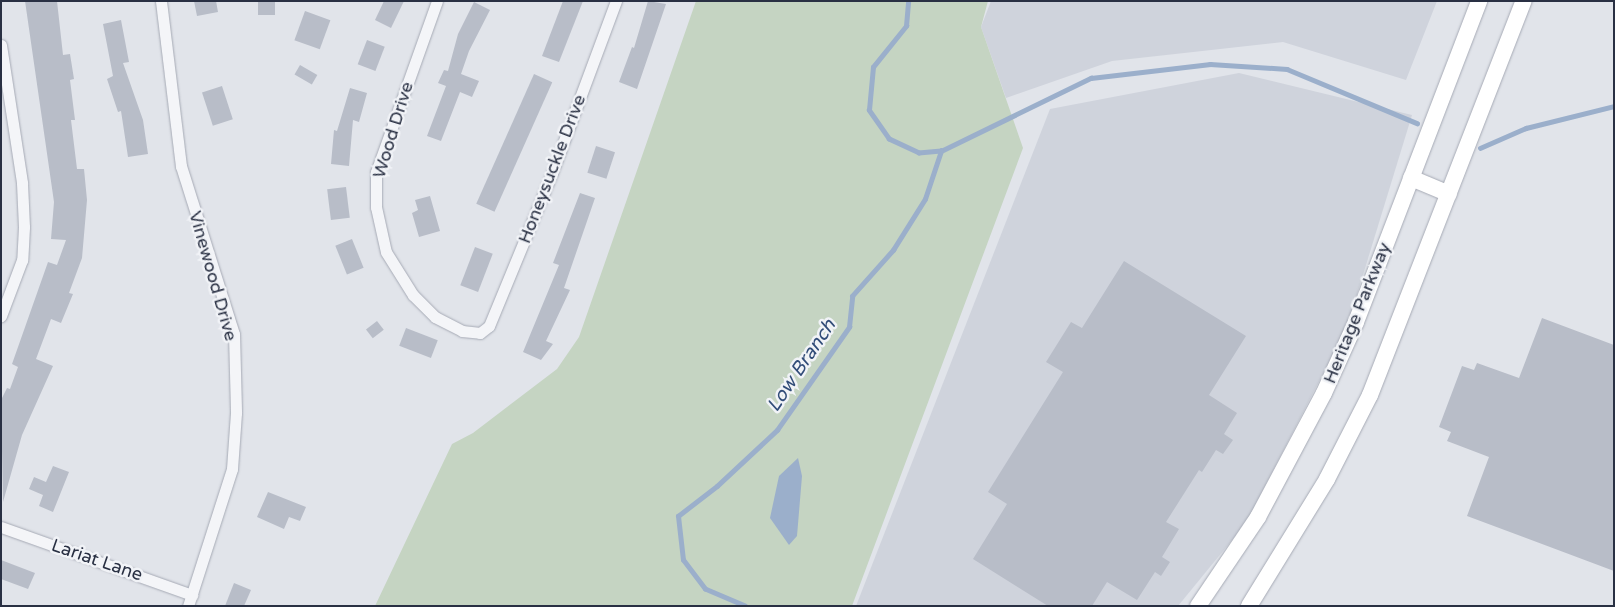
<!DOCTYPE html>
<html>
<head>
<meta charset="utf-8">
<style>
  body { margin:0 }
  #map { position:relative; width:1615px; height:607px; overflow:hidden; background:#e1e4ea; font-family:"Varela Round",sans-serif }
  div>[style] { position:absolute }
  .built>* { inset:0; background:#cfd3dc }
  .green>* { inset:0; background:#c5d4c2 }
  .water>* { inset:0; background:#9bafcb }
  .stream>* { height:4.5px; margin:-2.25px; padding:0 2.25px; transform-origin:2.25px; border-radius:2.25px; background:#9bafcb }
  .building>* { inset:0; background:#b8bdc8; transform-origin:0 0 }
  .roads { filter:drop-shadow(0 0 1px #a6aab5) drop-shadow(0 0 1px #a6aab5) }
  .minor>* { height:11px; margin:-5.5px; padding:0 5.5px; transform-origin:5.5px; border-radius:5.5px; background:#f4f5f8 }
  .secondary>* { height:16px; margin:-8px; padding:0 8px; transform-origin:8px; border-radius:8px; background:#fff }
  span { translate:-50% -50%; white-space:nowrap; text-align:center; line-height:1.15; -webkit-text-stroke:5px #f1f3f7; paint-order:stroke }
  .street-label { font-size:18px; color:#293043 }
  .water-label { font-size:19px; color:#314c78; font-style:italic }
  .frame { position:absolute; inset:0; border:2px solid #293043; pointer-events:none }
</style>
</head>
<body>
<div id="map">
  <div class="built">
    <div style="clip-path:polygon(991px 1px,1437px 1px,1406px 80px,1283px 42px,1112px 61px,1006px 98px,981px 27px)"></div>
    <div style="clip-path:polygon(1239px 73px,1412px 115px,1347px 327px,1246px 523px,1178px 606px,856px 606px,1050px 109px)"></div>
  </div>
  <div class="green">
    <div style="clip-path:polygon(696px 1px,988px 1px,981px 27px,1023px 148px,852px 606px,375px 606px,452px 444px,473px 433px,557px 369px,579px 337px)"></div>
  </div>
  <div class="water">
    <div style="clip-path:polygon(798px 458px,802px 476px,797px 536px,789px 545px,770px 518px,779px 476px)"></div>
  </div>
  <div class="stream">
    <div style="left:1480px;top:148px;width:50px;rotate:-23.5deg"></div>
    <div style="left:1526px;top:128px;width:91px;rotate:-14deg"></div>
    <div style="left:941px;top:151px;width:167px;rotate:-26deg"></div>
    <div style="left:1091px;top:78px;width:120px;rotate:-6.7deg"></div>
    <div style="left:1210px;top:64px;width:77px;rotate:3.7deg"></div>
    <div style="left:1287px;top:69px;width:141px;rotate:22.6deg"></div>
    <div style="left:745px;top:606px;width:43px;rotate:-157deg"></div>
    <div style="left:705px;top:589px;width:36px;rotate:-127deg"></div>
    <div style="left:683px;top:560px;width:44px;rotate:-96.5deg"></div>
    <div style="left:678px;top:516px;width:49px;rotate:-37.6deg"></div>
    <div style="left:717px;top:486px;width:82px;rotate:-43deg"></div>
    <div style="left:777px;top:430px;width:126px;rotate:-55deg"></div>
    <div style="left:849px;top:327px;width:31px;rotate:-84deg"></div>
    <div style="left:852px;top:296px;width:62px;rotate:-48.3deg"></div>
    <div style="left:893px;top:250px;width:60px;rotate:-57.9deg"></div>
    <div style="left:925px;top:199px;width:51px;rotate:-71.6deg"></div>
    <div style="left:941px;top:151px;width:22px;rotate:175deg"></div>
    <div style="left:919px;top:153px;width:33px;rotate:-155deg"></div>
    <div style="left:889px;top:139px;width:35px;rotate:-125deg"></div>
    <div style="left:869px;top:110px;width:43px;rotate:-84.7deg"></div>
    <div style="left:873px;top:67px;width:53px;rotate:-51.2deg"></div>
    <div style="left:906px;top:26px;width:25px;rotate:-85deg"></div>
  </div>
  <div class="building">
    <div style="clip-path:polygon(25px 1px,57px 1px,63px 55px,70px 54px,74px 79px,70px 80px,75px 120px,71px 120px,77px 169px,84px 169px,87px 200px,82px 258px,69px 293px,73px 294px,61px 323px,51px 319px,36px 359px,53px 366px,22px 435px,3px 502px,1px 400px,7px 388px,10px 389px,18px 367px,12px 364px,48px 262px,57px 265px,66px 240px,51px 239px,54px 202px)"></div>
    <div style="clip-path:polygon(194px 1px,216px 1px,218px 12px,197px 16px)"></div>
    <div style="left:258px;top:1px;width:17px;height:14px"></div>
    <div style="clip-path:polygon(384px 1px,404px 1px,391px 28px,375px 20px)"></div>
    <div style="clip-path:polygon(563px 1px,583px 1px,559px 62px,542px 56px)"></div>
    <div style="clip-path:polygon(648px 1px,666px 4px,637px 89px,619px 82px,632px 47px,634px 48px)"></div>
    <div style="clip-path:polygon(474px 2px,490px 10px,469px 51px,461px 74px,479px 81px,472px 97px,460px 92px,441px 141px,427px 136px,446px 86px,438px 83px,444px 70px,448px 71px,458px 34px)"></div>
    <div style="left:305px;top:11px;width:27px;height:31px;rotate:20deg"></div>
    <div style="clip-path:polygon(121px 20px,129px 62px,123px 63px,143px 120px,148px 154px,128px 157px,121px 111px,118px 112px,107px 79px,113px 76px,103px 24px)"></div>
    <div style="left:367px;top:40px;width:19px;height:26px;rotate:21deg"></div>
    <div style="left:300px;top:65px;width:20px;height:11px;rotate:30deg"></div>
    <div style="left:534px;top:74px;width:20px;height:142px;rotate:24deg"></div>
    <div style="left:222px;top:86px;width:35px;height:21px;rotate:72deg"></div>
    <div style="clip-path:polygon(350px 88px,367px 93px,359px 122px,353px 120px,349px 166px,331px 164px,334px 130px,337px 131px)"></div>
    <div style="left:596px;top:146px;width:20px;height:28px;rotate:18deg"></div>
    <div style="left:346px;top:187px;width:31px;height:19px;rotate:83deg"></div>
    <div style="clip-path:polygon(580px 193px,595px 198px,564px 288px,570px 290px,546px 341px,553px 344px,541px 360px,523px 352px,559px 265px,553px 263px)"></div>
    <div style="clip-path:polygon(430px 196px,440px 231px,419px 237px,412px 213px,418px 210px,415px 200px)"></div>
    <div style="left:352px;top:239px;width:31px;height:18px;rotate:68deg"></div>
    <div style="left:475px;top:247px;width:19px;height:41px;rotate:21deg"></div>
    <div style="clip-path:polygon(1124px 261px,1246px 336px,1209px 395px,1237px 413px,1224px 434px,1233px 440px,1223px 454px,1216px 450px,1202px 472px,1199px 470px,1166px 522px,1179px 529px,1162px 557px,1170px 562px,1161px 576px,1155px 572px,1137px 600px,1107px 582px,1092px 606px,1048px 606px,973px 559px,1007px 504px,988px 492px,1063px 372px,1046px 362px,1071px 322px,1082px 328px)"></div>
    <div style="clip-path:polygon(1542px 318px,1614px 345px,1614px 571px,1467px 516px,1489px 457px,1447px 441px,1451px 432px,1439px 427px,1462px 366px,1474px 370px,1477px 363px,1519px 378px)"></div>
    <div style="left:377px;top:321px;width:11px;height:14px;rotate:52deg"></div>
    <div style="left:406px;top:328px;width:34px;height:19px;rotate:21deg"></div>
    <div style="clip-path:polygon(53px 466px,69px 472px,53px 512px,39px 506px,43px 495px,29px 489px,34px 477px,46px 482px)"></div>
    <div style="clip-path:polygon(268px 492px,306px 507px,300px 521px,289px 517px,284px 529px,257px 517px)"></div>
    <div style="clip-path:polygon(1px 560px,35px 573px,28px 589px,1px 579px)"></div>
    <div style="clip-path:polygon(234px 583px,251px 590px,244px 606px,225px 606px)"></div>
  </div>
  <div class="roads">
    <div class="minor">
      <div style="left:161px;top:1px;width:166px;rotate:83.1deg"></div>
      <div style="left:181px;top:166px;width:176px;rotate:72.5deg"></div>
      <div style="left:234px;top:334px;width:79px;rotate:88.5deg"></div>
      <div style="left:236px;top:413px;width:56px;rotate:94.1deg"></div>
      <div style="left:232px;top:469px;width:144px;rotate:107.8deg"></div>
      <div style="left:437px;top:1px;width:182px;rotate:109.6deg"></div>
      <div style="left:376px;top:172px;width:35px;rotate:90deg"></div>
      <div style="left:376px;top:207px;width:46px;rotate:77.5deg"></div>
      <div style="left:386px;top:252px;width:51px;rotate:57.9deg"></div>
      <div style="left:413px;top:295px;width:31px;rotate:45deg"></div>
      <div style="left:435px;top:317px;width:30px;rotate:27deg"></div>
      <div style="left:462px;top:331px;width:18px;rotate:6deg"></div>
      <div style="left:480px;top:333px;width:11px;rotate:-38deg"></div>
      <div style="left:489px;top:326px;width:165px;rotate:-67.6deg"></div>
      <div style="left:552px;top:173px;width:184px;rotate:-69.6deg"></div>
      <div style="left:1px;top:45px;width:140px;rotate:81.3deg"></div>
      <div style="left:22px;top:183px;width:44px;rotate:87.4deg"></div>
      <div style="left:24px;top:227px;width:33px;rotate:93deg"></div>
      <div style="left:22px;top:260px;width:60px;rotate:110.6deg"></div>
      <div style="left:1px;top:527px;width:203px;rotate:19.6deg"></div>
    </div>
    <div class="secondary">
      <div style="left:1411px;top:178px;width:41px;rotate:22.8deg"></div>
      <div style="left:1198px;top:606px;width:107px;rotate:-56deg"></div>
      <div style="left:1258px;top:517px;width:140px;rotate:-62deg"></div>
      <div style="left:1324px;top:393px;width:78px;rotate:-65.7deg"></div>
      <div style="left:1356px;top:322px;width:344px;rotate:-69deg"></div>
      <div style="left:1249px;top:606px;width:149px;rotate:-58.4deg"></div>
      <div style="left:1327px;top:479px;width:94px;rotate:-62.9deg"></div>
      <div style="left:1370px;top:395px;width:423px;rotate:-68.7deg"></div>
    </div>
  </div>
  <div class="street-label">
    <span style="left:393px;top:130px;rotate:-73deg">Wood Drive</span>
    <span style="left:552px;top:169px;rotate:-69deg">Honeysuckle Drive</span>
    <span style="left:213px;top:276px;rotate:74deg">Vinewood Drive</span>
    <span style="left:1357px;top:313px;rotate:-68deg">Heritage Parkway</span>
    <span style="left:97px;top:560px;rotate:19deg">Lariat Lane</span>
  </div>
  <div class="water-label">
    <span style="left:802px;top:366px;rotate:-56deg">Low Branch</span>
  </div>
  <div class="frame"></div>
</div>
</body>
</html>
